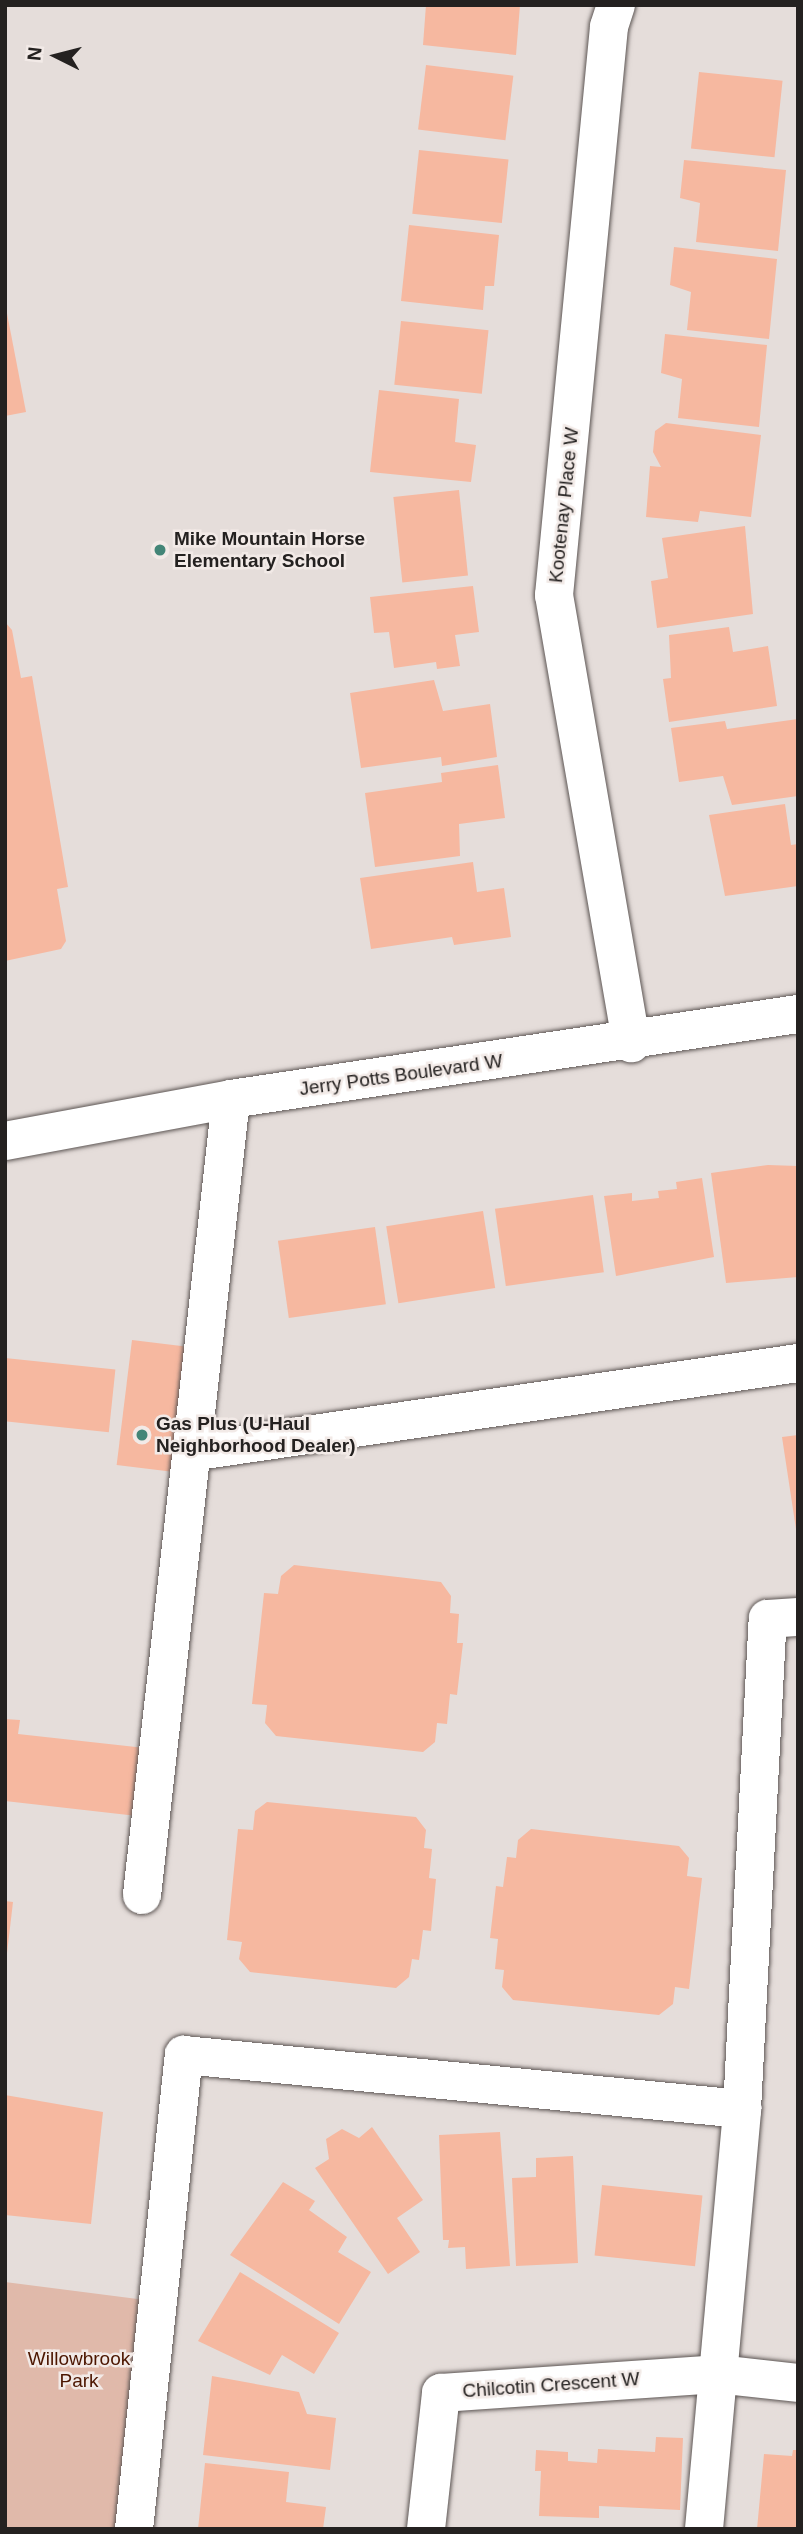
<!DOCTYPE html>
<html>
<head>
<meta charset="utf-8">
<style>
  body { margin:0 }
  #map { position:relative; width:803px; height:2534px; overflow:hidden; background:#e5ddda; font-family:Helvetica,sans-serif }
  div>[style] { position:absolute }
  .green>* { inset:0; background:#e0b9aa }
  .building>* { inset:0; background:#f6b8a0; transform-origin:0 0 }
  .roads { filter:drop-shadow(0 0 2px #5d5654) drop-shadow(0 0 2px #5d5654) }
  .minor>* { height:38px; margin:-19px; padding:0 19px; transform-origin:19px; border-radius:19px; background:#fff }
  .dots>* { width:19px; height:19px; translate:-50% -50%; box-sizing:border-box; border:4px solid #f2eae7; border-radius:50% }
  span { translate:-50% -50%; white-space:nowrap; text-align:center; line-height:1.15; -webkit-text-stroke:5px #f2eae7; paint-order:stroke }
  .street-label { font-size:19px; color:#242120 }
  .poi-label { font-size:19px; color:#242120; font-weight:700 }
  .left { translate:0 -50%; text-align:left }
  .park-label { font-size:19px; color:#4c1600 }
  .frame { position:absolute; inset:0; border:7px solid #242120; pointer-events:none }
  .north { position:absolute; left:21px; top:21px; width:70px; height:70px; -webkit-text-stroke:5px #f2eae7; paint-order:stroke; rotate:276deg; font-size:19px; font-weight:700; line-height:28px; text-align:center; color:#242120 }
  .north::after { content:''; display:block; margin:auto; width:24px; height:32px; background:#242120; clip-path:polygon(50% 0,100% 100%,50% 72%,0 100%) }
</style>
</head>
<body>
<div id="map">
  <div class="green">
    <div style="clip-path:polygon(5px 2282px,161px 2302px,134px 2529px,5px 2529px)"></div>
  </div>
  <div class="building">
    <div style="clip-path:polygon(426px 5px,520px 5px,516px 55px,423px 45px)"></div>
    <div style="left:426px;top:65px;width:88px;height:65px;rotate:7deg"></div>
    <div style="left:699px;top:72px;width:84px;height:77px;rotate:6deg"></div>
    <div style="left:419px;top:150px;width:90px;height:64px;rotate:6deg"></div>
    <div style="clip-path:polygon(684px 160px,786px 170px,778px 251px,696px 242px,700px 203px,680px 198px)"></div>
    <div style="clip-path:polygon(409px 225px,499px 235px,494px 286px,485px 286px,483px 310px,401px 301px)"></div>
    <div style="clip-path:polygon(674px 247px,777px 259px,769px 339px,687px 330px,691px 292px,670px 285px)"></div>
    <div style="clip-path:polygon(5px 303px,26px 412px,5px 416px)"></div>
    <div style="left:401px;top:321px;width:88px;height:64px;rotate:6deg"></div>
    <div style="clip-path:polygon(665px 334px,767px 345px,759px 427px,678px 418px,682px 379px,661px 373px)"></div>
    <div style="clip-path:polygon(379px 390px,459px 399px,455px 442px,476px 445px,471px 482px,370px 472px)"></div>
    <div style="clip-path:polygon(666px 423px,761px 435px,751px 517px,700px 511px,698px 522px,646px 517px,650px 466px,661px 467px,653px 452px,655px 431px)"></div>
    <div style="left:459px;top:490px;width:86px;height:66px;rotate:84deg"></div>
    <div style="clip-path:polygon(745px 526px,753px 614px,657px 628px,651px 581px,668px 578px,662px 538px)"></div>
    <div style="clip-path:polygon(473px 586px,479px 632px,455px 635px,460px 666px,437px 669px,436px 662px,394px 668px,389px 632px,374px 633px,370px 597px)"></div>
    <div style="clip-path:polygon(5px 622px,12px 630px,21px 678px,32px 676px,68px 887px,57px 889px,66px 941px,61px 949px,5px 961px)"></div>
    <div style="clip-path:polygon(729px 627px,733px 652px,768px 646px,777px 706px,669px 722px,663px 679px,671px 678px,669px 635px)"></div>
    <div style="clip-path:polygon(434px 680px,443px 711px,490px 704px,497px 757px,442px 766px,441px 757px,361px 768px,350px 693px)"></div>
    <div style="clip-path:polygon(798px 719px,798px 796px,732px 805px,723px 776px,679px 782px,671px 728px,725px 721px,727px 729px)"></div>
    <div style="clip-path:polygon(498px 765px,505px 818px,459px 824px,460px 856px,375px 867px,365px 793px,442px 782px,441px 773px)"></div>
    <div style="clip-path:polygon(785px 804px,791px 845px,798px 844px,798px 886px,725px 896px,709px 815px)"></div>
    <div style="clip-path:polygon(473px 862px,477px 892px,504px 888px,511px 937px,454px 945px,452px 937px,371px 949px,360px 878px)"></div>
    <div style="clip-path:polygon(768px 1165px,798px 1166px,798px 1277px,726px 1283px,711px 1173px)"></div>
    <div style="clip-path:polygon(702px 1178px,714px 1257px,616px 1276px,604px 1196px,632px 1193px,632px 1201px,659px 1198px,658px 1191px,677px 1189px,676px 1182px)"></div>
    <div style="left:593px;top:1195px;width:78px;height:99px;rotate:82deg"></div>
    <div style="left:483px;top:1211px;width:78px;height:98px;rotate:81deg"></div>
    <div style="left:375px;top:1227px;width:78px;height:98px;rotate:82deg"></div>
    <div style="left:132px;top:1340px;width:60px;height:126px;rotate:7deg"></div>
    <div style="left:5px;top:1358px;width:111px;height:63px;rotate:6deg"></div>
    <div style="clip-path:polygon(798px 1435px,798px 1529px,796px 1529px,782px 1437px)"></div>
    <div style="clip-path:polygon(294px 1565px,441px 1582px,451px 1596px,450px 1613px,459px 1614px,457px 1643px,463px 1643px,457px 1695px,450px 1694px,447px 1724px,437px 1723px,435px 1742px,423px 1752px,276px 1736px,265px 1723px,267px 1705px,252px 1704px,264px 1593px,278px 1594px,281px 1576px)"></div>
    <div style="clip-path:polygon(5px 1719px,20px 1720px,18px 1734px,145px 1748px,137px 1816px,5px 1801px)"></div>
    <div style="clip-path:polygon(267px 1802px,416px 1817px,426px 1830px,424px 1848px,432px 1849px,429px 1878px,436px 1879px,431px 1931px,423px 1930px,419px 1960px,412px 1959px,409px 1977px,396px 1988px,250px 1972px,239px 1959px,242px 1942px,227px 1940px,238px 1829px,253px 1830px,255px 1811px)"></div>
    <div style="clip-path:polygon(531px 1829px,679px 1846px,689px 1858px,687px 1876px,702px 1878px,689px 1989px,675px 1987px,673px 2004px,659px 2015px,513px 2000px,502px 1987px,504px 1970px,495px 1969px,498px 1939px,490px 1938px,496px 1886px,503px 1887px,507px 1857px,516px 1858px,518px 1840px)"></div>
    <div style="clip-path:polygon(5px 1901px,13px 1902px,7px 1953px,5px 1953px)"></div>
    <div style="clip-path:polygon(5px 2095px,103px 2112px,91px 2224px,5px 2215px)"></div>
    <div style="clip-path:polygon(372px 2127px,423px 2200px,397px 2218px,420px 2252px,388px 2274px,315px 2168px,329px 2159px,326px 2139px,342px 2129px,359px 2138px)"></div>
    <div style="clip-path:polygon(500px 2132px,510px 2266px,466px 2269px,465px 2247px,448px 2248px,449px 2240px,443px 2240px,439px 2135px)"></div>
    <div style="clip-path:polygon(573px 2156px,578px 2263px,516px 2266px,512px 2178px,536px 2177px,536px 2158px)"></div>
    <div style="clip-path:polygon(283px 2182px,315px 2201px,309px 2210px,347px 2237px,338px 2252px,371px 2272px,339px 2324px,230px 2255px)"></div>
    <div style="left:602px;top:2185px;width:101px;height:71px;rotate:6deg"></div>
    <div style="clip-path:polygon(240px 2272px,339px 2333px,314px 2374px,282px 2355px,270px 2375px,198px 2341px)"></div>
    <div style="clip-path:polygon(212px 2376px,299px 2392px,307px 2414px,336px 2418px,330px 2470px,203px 2455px)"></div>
    <div style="clip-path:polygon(656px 2437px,683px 2438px,680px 2510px,599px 2506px,599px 2518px,539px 2516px,541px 2471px,535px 2471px,536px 2450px,568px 2452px,568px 2461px,597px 2463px,598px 2449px,655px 2452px)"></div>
    <div style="clip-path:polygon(793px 2450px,798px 2450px,798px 2529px,757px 2529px,764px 2454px,792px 2456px)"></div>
    <div style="clip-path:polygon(205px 2463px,289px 2472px,286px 2502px,326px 2507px,323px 2529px,198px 2529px)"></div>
  </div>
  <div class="roads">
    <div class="minor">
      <div style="left:616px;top:5px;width:23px;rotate:108deg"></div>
      <div style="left:609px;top:27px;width:571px;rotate:95.53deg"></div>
      <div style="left:554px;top:595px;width:455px;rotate:80.2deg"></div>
      <div style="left:5px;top:1141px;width:230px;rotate:-10.5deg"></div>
      <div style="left:231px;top:1099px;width:573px;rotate:-8.53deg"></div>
      <div style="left:191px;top:1452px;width:613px;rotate:-8.34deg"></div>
      <div style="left:142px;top:1895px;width:801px;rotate:-83.62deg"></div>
      <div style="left:134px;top:2529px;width:477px;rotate:-84deg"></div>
      <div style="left:184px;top:2055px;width:561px;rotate:5.53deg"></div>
      <div style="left:426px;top:2529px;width:137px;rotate:-83.7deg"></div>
      <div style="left:441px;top:2393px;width:277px;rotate:-3.9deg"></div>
      <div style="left:717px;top:2374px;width:81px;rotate:6.3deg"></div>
      <div style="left:704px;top:2529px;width:422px;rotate:-84.8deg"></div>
      <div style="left:742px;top:2109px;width:491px;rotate:-87deg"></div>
      <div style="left:768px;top:1619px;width:30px;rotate:-4deg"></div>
    </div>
  </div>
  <div class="dots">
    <div style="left:160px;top:550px;background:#438577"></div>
    <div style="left:142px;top:1435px;background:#438577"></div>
  </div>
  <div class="street-label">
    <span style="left:564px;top:505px;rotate:-84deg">Kootenay Place W</span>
    <span style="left:401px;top:1075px;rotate:-8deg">Jerry Potts Boulevard W</span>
    <span style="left:551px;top:2385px;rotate:-4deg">Chilcotin Crescent W</span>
  </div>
  <div class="poi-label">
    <span class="left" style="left:174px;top:550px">Mike Mountain Horse<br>Elementary School</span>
    <span class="left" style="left:156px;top:1435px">Gas Plus (U-Haul<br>Neighborhood Dealer)</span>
  </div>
  <div class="park-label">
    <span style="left:79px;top:2370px">Willowbrook<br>Park</span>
  </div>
  <div class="frame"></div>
  <div class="north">N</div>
</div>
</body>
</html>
